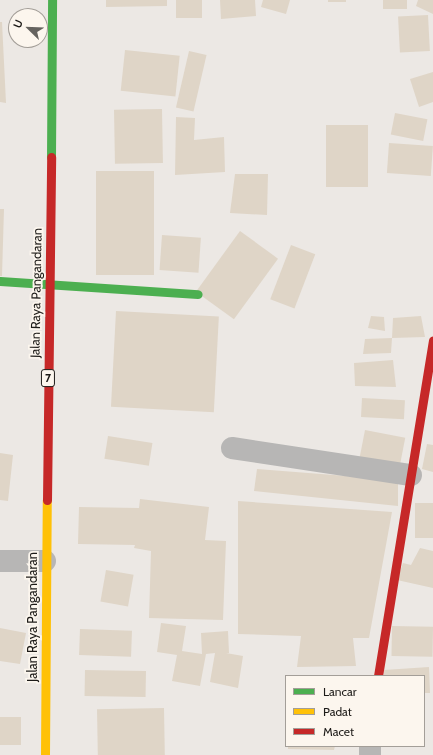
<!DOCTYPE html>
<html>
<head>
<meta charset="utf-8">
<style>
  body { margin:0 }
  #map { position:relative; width:433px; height:755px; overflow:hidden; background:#ece8e4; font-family:Cabin,sans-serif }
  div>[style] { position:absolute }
  .building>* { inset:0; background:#dfd5c7; transform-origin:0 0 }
  .street>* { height:22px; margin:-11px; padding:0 11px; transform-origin:11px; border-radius:11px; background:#b7b6b5 }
  .fast>* { height:9px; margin:-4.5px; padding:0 4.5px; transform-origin:4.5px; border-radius:4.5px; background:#4caf50 }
  .slow>* { height:9px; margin:-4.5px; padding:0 4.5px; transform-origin:4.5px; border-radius:4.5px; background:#ffc107 }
  .jam>* { height:9px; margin:-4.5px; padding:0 4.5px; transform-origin:4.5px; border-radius:4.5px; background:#c62828 }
  span { translate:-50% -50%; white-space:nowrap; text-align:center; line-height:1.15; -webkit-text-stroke:3.5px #fcf6ee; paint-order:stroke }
  .shield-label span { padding:1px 3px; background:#fcf6ee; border:1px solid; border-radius:3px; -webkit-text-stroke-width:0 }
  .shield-label { font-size:12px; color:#1d1b18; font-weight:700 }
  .street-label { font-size:13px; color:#1d1b18 }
  .legend { position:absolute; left:285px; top:675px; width:140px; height:72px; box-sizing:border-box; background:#fcf6ee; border:1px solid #a39e98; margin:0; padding:5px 7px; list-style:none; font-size:12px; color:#1d1b18 }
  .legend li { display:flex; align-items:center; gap:8px; height:20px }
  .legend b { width:20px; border:1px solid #a39e98 }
  .north { position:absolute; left:8px; top:8px; width:40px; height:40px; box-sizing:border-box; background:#fcf6ee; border:1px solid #a39e98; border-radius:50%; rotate:293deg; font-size:11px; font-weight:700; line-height:16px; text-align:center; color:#1d1b18 }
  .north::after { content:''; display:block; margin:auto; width:14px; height:18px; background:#65635f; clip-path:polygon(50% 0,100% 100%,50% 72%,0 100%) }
</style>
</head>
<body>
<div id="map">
  <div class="building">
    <div style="clip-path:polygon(106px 0,167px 0,167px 6px,106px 7px)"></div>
    <div style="left:176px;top:0;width:26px;height:18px"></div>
    <div style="clip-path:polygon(220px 0,255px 0,256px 16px,221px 19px)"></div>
    <div style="clip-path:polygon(263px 0,290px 0,286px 14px,261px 7px)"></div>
    <div style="left:328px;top:0;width:18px;height:2px"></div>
    <div style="left:383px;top:0;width:24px;height:9px"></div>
    <div style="clip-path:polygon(418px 0,433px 0,433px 14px,416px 6px)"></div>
    <div style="left:428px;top:15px;width:36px;height:30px;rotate:87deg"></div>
    <div style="clip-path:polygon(0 22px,2px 22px,6px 103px,0 102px)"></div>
    <div style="left:125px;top:50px;width:55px;height:41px;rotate:6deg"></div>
    <div style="left:189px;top:51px;width:18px;height:58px;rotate:13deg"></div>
    <div style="clip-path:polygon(433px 72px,433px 102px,419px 107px,410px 79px)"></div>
    <div style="left:162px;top:109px;width:54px;height:48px;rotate:89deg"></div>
    <div style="left:395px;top:113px;width:33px;height:22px;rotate:11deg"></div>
    <div style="clip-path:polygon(176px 117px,195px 118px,194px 140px,224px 137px,225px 172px,175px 175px)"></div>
    <div style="left:368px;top:125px;width:62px;height:42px;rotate:90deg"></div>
    <div style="left:389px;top:143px;width:44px;height:30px;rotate:4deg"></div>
    <div style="left:96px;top:171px;width:58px;height:104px"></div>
    <div style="clip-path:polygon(235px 174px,268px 174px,267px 215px,230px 213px)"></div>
    <div style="clip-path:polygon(0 209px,4px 209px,2px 276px,0 276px)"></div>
    <div style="left:240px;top:231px;width:47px;height:75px;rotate:36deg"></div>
    <div style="left:162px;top:235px;width:39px;height:35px;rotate:4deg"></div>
    <div style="left:291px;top:245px;width:26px;height:58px;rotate:21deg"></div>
    <div style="left:116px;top:311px;width:103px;height:96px;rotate:3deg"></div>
    <div style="clip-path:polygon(371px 316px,384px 317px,385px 331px,368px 328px)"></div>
    <div style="clip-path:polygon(421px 316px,425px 337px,392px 338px,391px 353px,363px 354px,365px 339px,392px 338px,393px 318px)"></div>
    <div style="clip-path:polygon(393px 360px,396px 387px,355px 386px,354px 363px)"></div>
    <div style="left:362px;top:398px;width:43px;height:19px;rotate:3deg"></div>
    <div style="left:365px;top:430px;width:41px;height:29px;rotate:11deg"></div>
    <div style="left:108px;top:436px;width:45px;height:23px;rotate:9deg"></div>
    <div style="clip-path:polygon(427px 444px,433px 445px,433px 472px,422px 469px)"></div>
    <div style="clip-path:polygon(0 453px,13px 455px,8px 501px,0 500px)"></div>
    <div style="clip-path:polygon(257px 469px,398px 480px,398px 506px,254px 491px)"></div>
    <div style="clip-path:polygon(140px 499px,209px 507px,205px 540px,226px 541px,223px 620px,149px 618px,151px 551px,134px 548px,135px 545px,78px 544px,79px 507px,139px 508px)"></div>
    <div style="clip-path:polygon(238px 501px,392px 512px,369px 638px,353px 638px,356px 666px,297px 667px,301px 636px,238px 634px)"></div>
    <div style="left:415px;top:503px;width:18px;height:35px"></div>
    <div style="clip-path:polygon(420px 548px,433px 551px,433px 588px,397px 580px,403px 563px,411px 565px)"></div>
    <div style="left:106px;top:570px;width:28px;height:32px;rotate:10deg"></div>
    <div style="clip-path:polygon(161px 623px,186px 626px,182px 651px,202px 654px,201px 633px,228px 631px,229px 653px,226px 653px,243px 656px,238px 688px,210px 682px,215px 653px,206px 654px,200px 686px,172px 681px,177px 655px,157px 652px)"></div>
    <div style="left:392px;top:626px;width:41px;height:30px;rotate:1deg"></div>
    <div style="clip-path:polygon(0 628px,26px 633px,20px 664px,0 661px)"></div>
    <div style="left:80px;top:629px;width:52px;height:26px;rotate:2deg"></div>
    <div style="clip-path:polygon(429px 667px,430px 693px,424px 693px,424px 676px,384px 676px,384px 670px)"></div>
    <div style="left:85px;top:670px;width:61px;height:26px;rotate:1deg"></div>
    <div style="left:164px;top:708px;width:47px;height:67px;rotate:89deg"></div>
    <div style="left:21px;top:717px;width:28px;height:21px;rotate:90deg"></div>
    <div style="clip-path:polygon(288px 746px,335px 746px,334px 750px,288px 749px)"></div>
  </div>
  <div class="street">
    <div style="left:232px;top:448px;width:181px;rotate:8.6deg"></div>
    <div style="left:0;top:561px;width:45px"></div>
    <div style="left:370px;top:755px;width:9px;rotate:-90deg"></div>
  </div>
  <div class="fast">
    <div style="left:51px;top:157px;width:157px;rotate:-89.6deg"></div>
    <div style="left:0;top:281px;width:198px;rotate:3.8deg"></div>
  </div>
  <div class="slow">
    <div style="left:45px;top:755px;width:255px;rotate:-89.6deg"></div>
  </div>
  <div class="jam">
    <div style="left:47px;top:500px;width:343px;rotate:-89.3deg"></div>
    <div style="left:378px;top:676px;width:340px;rotate:-80.7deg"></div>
  </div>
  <div class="shield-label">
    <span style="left:48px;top:378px">7</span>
  </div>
  <div class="street-label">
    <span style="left:36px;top:293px;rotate:-89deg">Jalan Raya Pangandaran</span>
    <span style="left:32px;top:617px;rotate:-90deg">Jalan Raya Pangandaran</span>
  </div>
  <ul class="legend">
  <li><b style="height:5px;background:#4caf50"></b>Lancar</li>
  <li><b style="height:5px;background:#ffc107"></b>Padat</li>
  <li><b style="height:5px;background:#c62828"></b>Macet</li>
  </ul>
  <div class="north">U</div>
</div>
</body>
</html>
